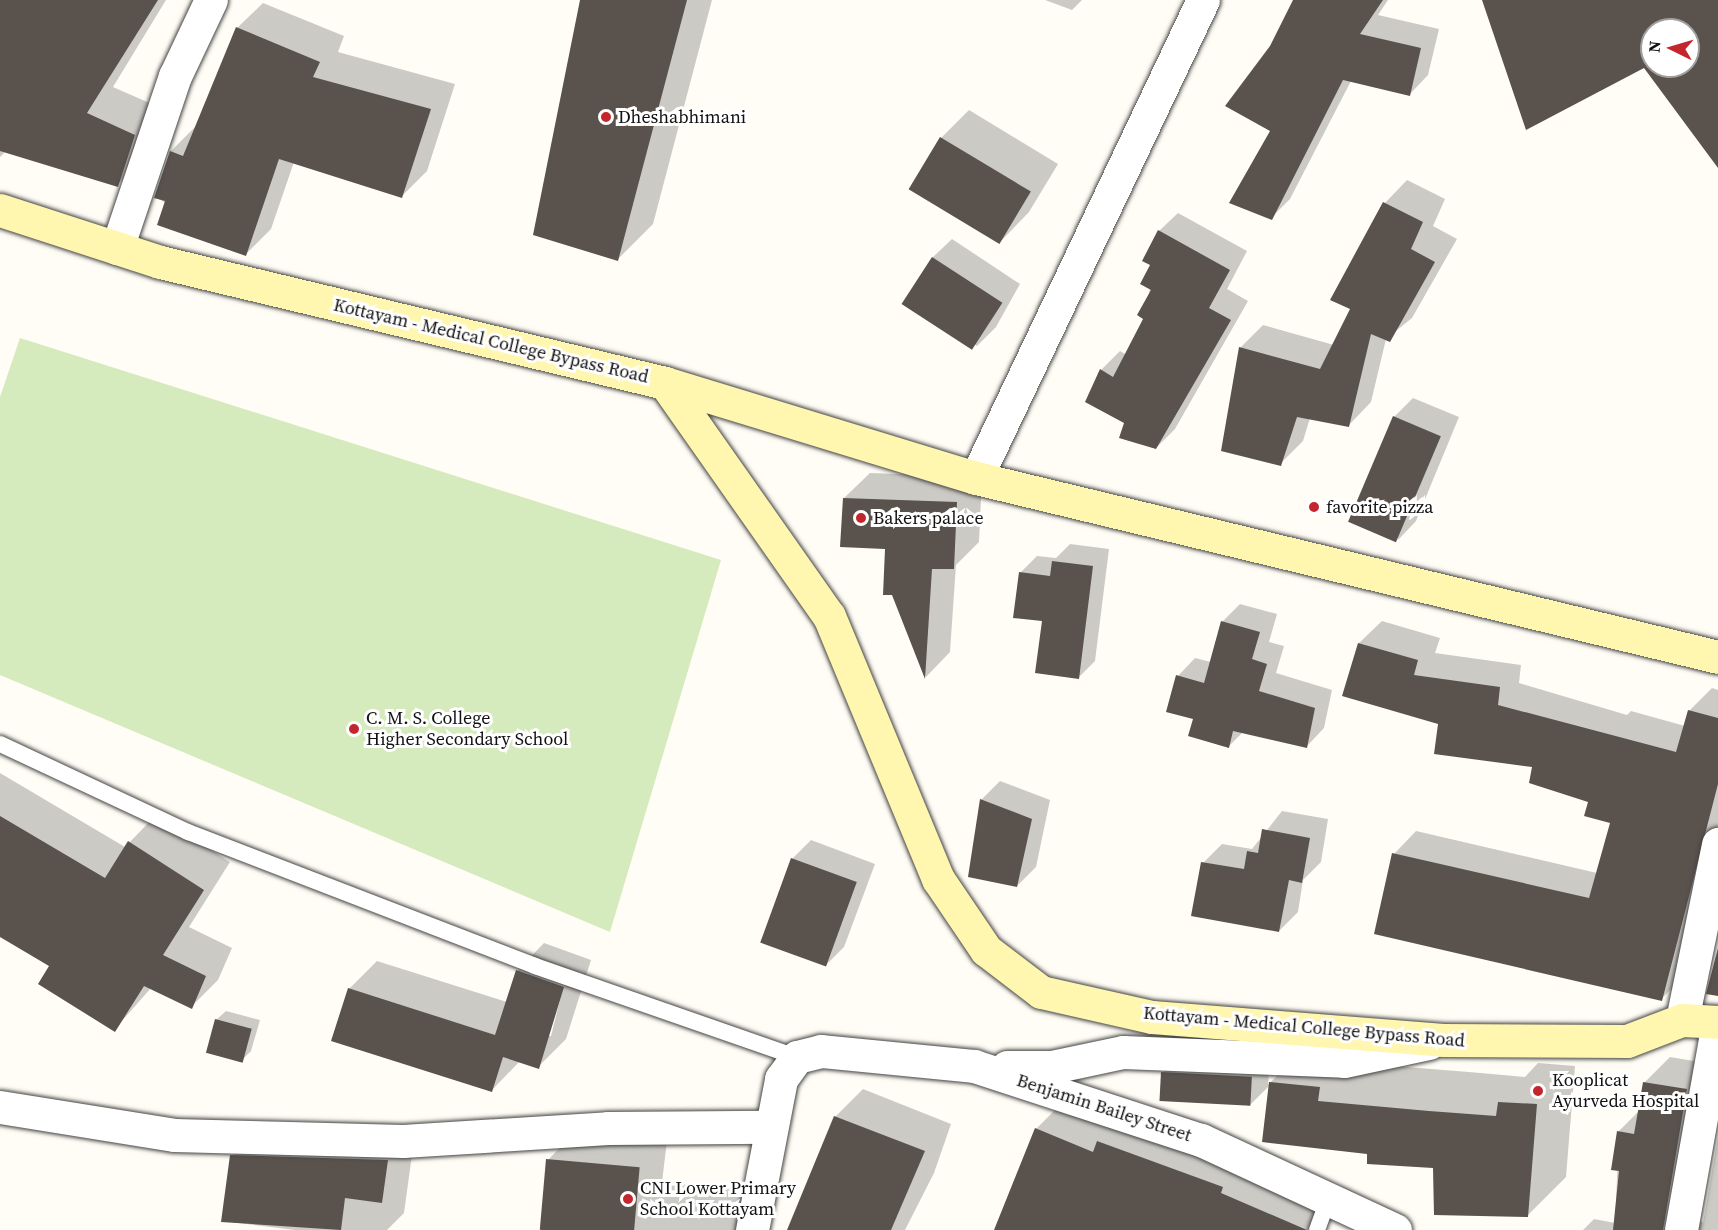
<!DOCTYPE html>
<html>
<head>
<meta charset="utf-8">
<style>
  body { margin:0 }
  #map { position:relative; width:1718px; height:1230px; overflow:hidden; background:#fffdf5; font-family:"Source Serif 4",serif }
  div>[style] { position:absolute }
  .green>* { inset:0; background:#d5ebbd }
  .shadow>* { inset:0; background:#0003 }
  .building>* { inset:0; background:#5a524d; transform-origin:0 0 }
  .roads { filter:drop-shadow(0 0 2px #444) drop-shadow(0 0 2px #444) }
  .lane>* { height:16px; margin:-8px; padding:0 8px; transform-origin:8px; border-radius:8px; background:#fff }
  .street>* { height:33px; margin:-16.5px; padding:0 16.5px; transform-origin:16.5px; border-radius:16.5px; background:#fff }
  .secondary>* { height:33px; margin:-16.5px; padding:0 16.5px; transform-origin:16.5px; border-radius:16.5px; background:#fff6b0 }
  .dots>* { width:16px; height:16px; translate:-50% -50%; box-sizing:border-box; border:3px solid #fff; border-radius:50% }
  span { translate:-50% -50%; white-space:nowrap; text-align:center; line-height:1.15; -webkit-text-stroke:6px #fff; paint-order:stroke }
  .poi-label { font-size:18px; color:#111 }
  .left { translate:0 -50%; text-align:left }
  .street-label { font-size:18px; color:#111 }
  .north { position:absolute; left:1640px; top:18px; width:60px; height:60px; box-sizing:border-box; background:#fff; border:2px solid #a0a0a0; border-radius:50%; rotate:275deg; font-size:16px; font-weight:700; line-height:24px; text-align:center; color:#111 }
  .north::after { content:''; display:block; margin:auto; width:21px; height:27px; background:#c4262e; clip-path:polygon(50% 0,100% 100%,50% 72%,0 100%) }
</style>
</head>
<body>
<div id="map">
  <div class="green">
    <div style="clip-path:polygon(20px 338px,721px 560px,610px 932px,0 675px,0 397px)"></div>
  </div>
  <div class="shadow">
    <div style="clip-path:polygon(0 0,166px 0,113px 87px,161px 108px,144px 159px,117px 185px,6px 151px,0 157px)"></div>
    <div style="clip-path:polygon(582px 0,712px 0,653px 224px,618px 259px)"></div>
    <div style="clip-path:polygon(1045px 0,1082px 0,1072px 10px)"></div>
    <div style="clip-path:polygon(1295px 0,1388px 0,1378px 15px,1439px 29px,1428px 75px,1410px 94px,1351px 81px,1290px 199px,1271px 218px,1271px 47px)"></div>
    <div style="clip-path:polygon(263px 3px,344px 36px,338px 52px,455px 84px,427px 171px,402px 196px,294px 162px,271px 229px,246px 254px,156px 197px,171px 151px,197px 125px,237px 28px)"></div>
    <div style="clip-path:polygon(969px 110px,1058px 164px,1029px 212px,1002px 240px,941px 138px)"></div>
    <div style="clip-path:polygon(1407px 180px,1445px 199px,1433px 226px,1457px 239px,1412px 318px,1386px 339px,1371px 402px,1349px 425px,1310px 418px,1303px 441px,1280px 464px,1240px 348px,1263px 325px,1334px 345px,1352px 308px,1385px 203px)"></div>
    <div style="clip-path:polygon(1178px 213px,1247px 251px,1227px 289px,1248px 301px,1175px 429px,1156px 448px,1126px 422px,1087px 402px,1102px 369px,1120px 351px,1127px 355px,1145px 318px,1159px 231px)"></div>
    <div style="clip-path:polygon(952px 239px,1020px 284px,996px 327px,977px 346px,906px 305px,933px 257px)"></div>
    <div style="clip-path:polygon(1413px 398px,1459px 417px,1416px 521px,1398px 540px,1394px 417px)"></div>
    <div style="clip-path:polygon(870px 473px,982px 477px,979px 542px,956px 565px,950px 652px,926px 677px,893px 594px,887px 547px,844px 498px)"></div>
    <div style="clip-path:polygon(1070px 544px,1109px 549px,1095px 661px,1078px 678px,1020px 573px,1037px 556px,1056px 558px)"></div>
    <div style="clip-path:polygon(1240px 604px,1277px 614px,1269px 642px,1284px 646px,1276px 673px,1332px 690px,1324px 728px,1307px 746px,1243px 732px,1228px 747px,1195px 718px,1178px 676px,1195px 658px,1211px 662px,1222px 622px)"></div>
    <div style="clip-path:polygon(1382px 621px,1440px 638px,1435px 653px,1521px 665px,1519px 683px,1627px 715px,1631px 711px,1685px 726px,1689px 711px,1712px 688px,1718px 690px,1718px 846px,1684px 977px,1661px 999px,1394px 854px,1416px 831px,1597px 873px,1612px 822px,1590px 801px,1533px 766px,1440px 723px,1344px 695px,1359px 643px)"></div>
    <div style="clip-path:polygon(0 773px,125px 847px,156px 815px,230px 862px,189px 927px,232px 948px,218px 980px,191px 1007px,151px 988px,114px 1030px,52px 965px,0 935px)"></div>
    <div style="clip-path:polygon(1000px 781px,1050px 800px,1036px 867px,1017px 886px,969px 876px,981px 800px)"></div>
    <div style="clip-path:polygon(1282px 811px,1328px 819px,1321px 862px,1303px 880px,1298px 912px,1279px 931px,1203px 863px,1222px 844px,1252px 849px)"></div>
    <div style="clip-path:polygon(811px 840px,875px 864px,844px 947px,826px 965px,792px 859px)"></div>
    <div style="clip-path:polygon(evenodd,544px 943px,591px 960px,566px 1039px,538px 1067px,520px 1061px,492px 1090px,349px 989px,377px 961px,507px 1002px,517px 971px,544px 943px,565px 980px,551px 1036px,547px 1036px,565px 980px)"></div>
    <div style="clip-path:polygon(226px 1011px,260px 1020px,251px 1051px,242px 1060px,216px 1020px)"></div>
    <div style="clip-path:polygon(1309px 1043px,1356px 1063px,1469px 1072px,1525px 1077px,1538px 1063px,1575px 1066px,1566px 1177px,1527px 1216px,1434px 1167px,1369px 1153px,1270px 1085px,1249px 1106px,1163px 1073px,1181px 1054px,1270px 1058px,1268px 1085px)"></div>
    <div style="clip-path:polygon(1670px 1057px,1712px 1064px,1688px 1211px,1703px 1223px,1718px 1137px,1718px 1230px,1583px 1230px,1594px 1219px,1615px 1223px,1619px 1131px,1640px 1110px,1644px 1083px)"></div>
    <div style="clip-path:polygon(863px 1089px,951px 1124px,934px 1173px,905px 1230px,790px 1230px,835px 1117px)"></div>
    <div style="clip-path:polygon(1063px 1102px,1333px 1200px,1323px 1230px,995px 1230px,1036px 1129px)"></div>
    <div style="clip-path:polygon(259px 1128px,415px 1133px,404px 1213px,387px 1230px,295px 1230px,223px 1221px,232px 1156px)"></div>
    <div style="clip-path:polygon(575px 1132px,667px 1141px,662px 1182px,745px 1191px,742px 1230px,540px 1230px,548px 1160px)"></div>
  </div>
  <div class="building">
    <div style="clip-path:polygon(0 0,158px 0,87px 113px,135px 135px,118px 187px,0 151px)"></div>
    <div style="clip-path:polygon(580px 0,687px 0,618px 261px,533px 235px)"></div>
    <div style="clip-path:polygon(1293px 0,1383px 0,1360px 34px,1421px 48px,1410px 96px,1343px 80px,1272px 220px,1229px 203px,1270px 131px,1225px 106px,1270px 46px)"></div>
    <div style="clip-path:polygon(evenodd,1482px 0,1718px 0,1718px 168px,1644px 68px,1526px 130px,1482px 0,1652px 30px,1688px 30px,1688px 66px,1652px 66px,1652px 30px)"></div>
    <div style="clip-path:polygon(236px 27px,320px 62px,313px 77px,431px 109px,402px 198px,279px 159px,246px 256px,157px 225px,165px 201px,154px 198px,170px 151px,183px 156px)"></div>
    <div style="left:940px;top:137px;width:106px;height:61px;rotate:31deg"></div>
    <div style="clip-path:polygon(1383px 202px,1423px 222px,1411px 249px,1435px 262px,1390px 342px,1371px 334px,1349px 427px,1297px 417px,1281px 466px,1221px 451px,1239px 347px,1320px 369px,1350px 309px,1330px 300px)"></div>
    <div style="clip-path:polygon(1158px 230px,1230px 270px,1209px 308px,1231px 320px,1156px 449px,1119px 438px,1124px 423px,1085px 402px,1100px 369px,1113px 377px,1143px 319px,1137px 315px,1151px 290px,1140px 284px,1150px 265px,1142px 261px)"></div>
    <div style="left:932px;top:257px;width:84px;height:56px;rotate:33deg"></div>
    <div style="left:1393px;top:416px;width:52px;height:115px;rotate:23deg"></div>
    <div style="clip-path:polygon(843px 498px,957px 502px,954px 569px,932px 569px,925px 679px,892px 595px,883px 595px,885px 549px,840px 547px)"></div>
    <div style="clip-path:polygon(1052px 561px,1093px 566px,1079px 679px,1035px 673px,1042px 621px,1013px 618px,1019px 572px,1050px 576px)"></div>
    <div style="clip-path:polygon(1221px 621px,1260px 632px,1252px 659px,1267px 664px,1259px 691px,1315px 708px,1307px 748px,1233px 731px,1229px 748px,1188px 736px,1193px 719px,1166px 712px,1176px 675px,1204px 683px)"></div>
    <div style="clip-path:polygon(1358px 643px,1418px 660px,1414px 675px,1500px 687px,1498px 705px,1676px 752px,1688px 710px,1718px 718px,1718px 784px,1662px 1001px,1374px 934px,1392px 853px,1589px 898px,1610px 823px,1584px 816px,1588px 802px,1529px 783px,1532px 767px,1434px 754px,1438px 724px,1342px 696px)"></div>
    <div style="clip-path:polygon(980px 799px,1032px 819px,1017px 887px,968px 877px)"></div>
    <div style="clip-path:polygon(0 816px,105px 878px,128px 841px,204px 890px,163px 955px,206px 976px,192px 1009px,144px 986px,115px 1032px,38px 984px,49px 966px,0 937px)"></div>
    <div style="clip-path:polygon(1262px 829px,1310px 838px,1302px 883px,1289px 880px,1279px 932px,1191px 916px,1201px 862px,1244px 869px,1247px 851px,1258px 853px)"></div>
    <div style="left:791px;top:858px;width:70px;height:90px;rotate:20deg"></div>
    <div style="clip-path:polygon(1718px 948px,1718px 996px,1706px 994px)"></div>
    <div style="clip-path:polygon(516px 970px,564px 987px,539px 1069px,503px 1057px,492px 1092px,331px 1041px,348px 988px,495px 1035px)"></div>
    <div style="left:215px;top:1019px;width:38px;height:35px;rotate:15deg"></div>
    <div style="left:1161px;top:1072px;width:91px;height:29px;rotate:3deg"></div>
    <div style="clip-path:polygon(1269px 1082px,1320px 1087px,1318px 1101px,1429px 1111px,1496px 1116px,1498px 1102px,1537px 1104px,1528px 1217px,1434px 1215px,1433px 1168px,1367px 1164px,1367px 1154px,1262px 1142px)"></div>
    <div style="clip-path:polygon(1643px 1082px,1687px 1089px,1663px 1230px,1613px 1230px,1619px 1171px,1611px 1170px,1617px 1131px,1634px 1134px)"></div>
    <div style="clip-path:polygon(834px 1116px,925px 1151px,891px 1230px,787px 1230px)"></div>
    <div style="clip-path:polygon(1035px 1128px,1093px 1152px,1097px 1141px,1223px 1187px,1221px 1193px,1307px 1230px,994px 1230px)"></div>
    <div style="clip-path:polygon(230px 1155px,388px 1160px,382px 1203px,345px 1198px,341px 1230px,221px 1222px)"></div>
    <div style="left:546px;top:1159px;width:94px;height:71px;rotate:5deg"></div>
  </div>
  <div class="roads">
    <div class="lane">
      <div style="left:0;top:744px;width:208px;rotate:25.1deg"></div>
      <div style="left:188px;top:832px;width:372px;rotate:21.1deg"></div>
      <div style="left:535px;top:966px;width:277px;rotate:19.2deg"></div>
      <div style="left:1317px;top:1230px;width:33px;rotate:-70deg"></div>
    </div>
    <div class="street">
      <div style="left:117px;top:248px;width:182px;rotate:-71.4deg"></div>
      <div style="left:175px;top:76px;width:84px;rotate:-64.7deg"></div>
      <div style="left:976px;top:478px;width:529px;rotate:-64.6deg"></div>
      <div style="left:1682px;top:1020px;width:180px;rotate:-78.4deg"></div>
      <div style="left:1007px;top:1067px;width:45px"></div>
      <div style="left:1052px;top:1067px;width:73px;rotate:-11.9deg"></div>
      <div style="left:1123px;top:1052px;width:221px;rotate:2.3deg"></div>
      <div style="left:1344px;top:1061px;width:87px;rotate:-12deg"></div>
      <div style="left:0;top:1107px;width:176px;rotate:9.1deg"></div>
      <div style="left:174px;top:1135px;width:229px;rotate:1.5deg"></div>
      <div style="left:403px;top:1141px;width:205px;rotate:-3.6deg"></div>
      <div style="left:608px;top:1128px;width:163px;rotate:-0.4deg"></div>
      <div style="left:752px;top:1230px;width:154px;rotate:-79.1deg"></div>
      <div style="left:781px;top:1079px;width:27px;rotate:-54deg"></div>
      <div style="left:797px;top:1057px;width:25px;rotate:-14deg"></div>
      <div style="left:821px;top:1051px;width:154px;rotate:5.6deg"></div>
      <div style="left:974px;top:1066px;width:239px;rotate:18.1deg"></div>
      <div style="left:1201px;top:1140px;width:214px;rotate:24.9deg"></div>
      <div style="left:1681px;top:1230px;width:211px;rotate:-79.9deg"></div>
    </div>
    <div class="secondary">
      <div style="left:0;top:210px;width:168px;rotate:18deg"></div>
      <div style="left:160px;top:262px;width:519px;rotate:13.47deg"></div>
      <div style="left:665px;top:383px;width:325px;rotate:17deg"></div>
      <div style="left:976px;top:478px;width:763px;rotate:13.56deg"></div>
      <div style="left:665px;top:383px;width:285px;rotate:54.9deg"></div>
      <div style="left:829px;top:616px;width:285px;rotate:67.5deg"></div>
      <div style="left:938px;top:879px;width:86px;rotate:55.9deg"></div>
      <div style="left:986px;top:950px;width:69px;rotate:37.4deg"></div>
      <div style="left:1041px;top:992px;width:114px;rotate:12.7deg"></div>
      <div style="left:1152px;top:1017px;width:292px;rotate:4.5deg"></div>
      <div style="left:1443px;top:1040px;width:184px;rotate:0.3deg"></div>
      <div style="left:1627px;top:1041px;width:59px;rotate:-20.9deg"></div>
      <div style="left:1682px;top:1020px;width:36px;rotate:3deg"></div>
    </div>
  </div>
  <div class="dots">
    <div style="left:606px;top:117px;background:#c4262e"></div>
    <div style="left:1314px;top:507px;background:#c4262e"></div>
    <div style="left:861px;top:518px;background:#c4262e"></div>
    <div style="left:354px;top:729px;background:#c4262e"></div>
    <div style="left:1538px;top:1091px;background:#c4262e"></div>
    <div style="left:628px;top:1199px;background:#c4262e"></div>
  </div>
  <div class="poi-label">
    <span class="left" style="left:618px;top:117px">Dheshabhimani</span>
    <span class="left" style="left:1326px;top:507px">favorite pizza</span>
    <span class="left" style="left:873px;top:518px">Bakers palace</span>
    <span class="left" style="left:366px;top:729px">C. M. S. College<br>Higher Secondary School</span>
    <span class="left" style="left:1552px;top:1091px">Kooplicat<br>Ayurveda Hospital</span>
    <span class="left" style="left:640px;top:1199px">CNI Lower Primary<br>School Kottayam</span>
  </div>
  <div class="street-label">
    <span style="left:491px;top:341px;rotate:13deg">Kottayam - Medical College Bypass Road</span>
    <span style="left:1304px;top:1027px;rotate:5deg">Kottayam - Medical College Bypass Road</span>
    <span style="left:1104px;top:1108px;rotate:18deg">Benjamin Bailey Street</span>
  </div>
  <div class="north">N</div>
</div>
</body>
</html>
